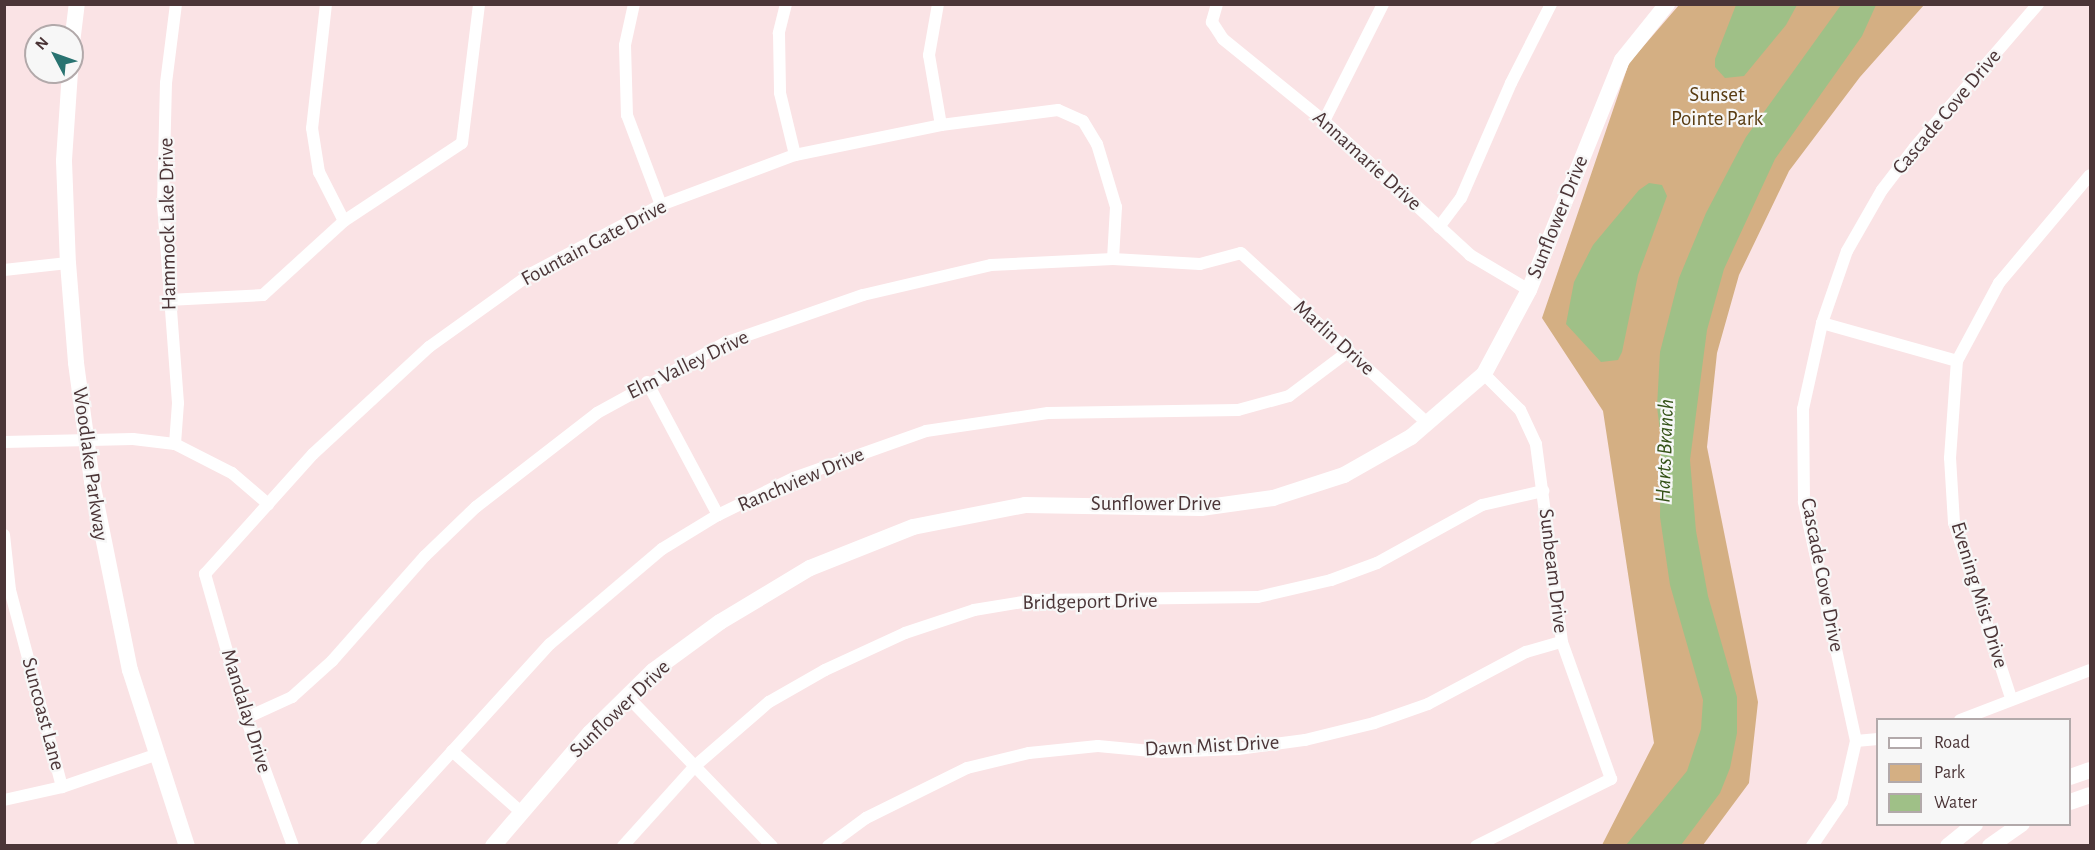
<!DOCTYPE html>
<html>
<head>
<meta charset="utf-8">
<style>
  body { margin:0 }
  #map { position:relative; width:2095px; height:850px; overflow:hidden; background:#fae3e5; font-family:"Alegreya Sans",sans-serif }
  div>[style] { position:absolute }
  .green>* { inset:0; background:#d4af83 }
  .water>* { inset:0; background:#9fc087 }
  .street>* { height:12px; margin:-6px; padding:0 6px; transform-origin:6px; border-radius:6px; background:#fff }
  .secondary>* { height:16px; margin:-8px; padding:0 8px; transform-origin:8px; border-radius:8px; background:#fff }
  span { translate:-50% -50%; white-space:nowrap; text-align:center; line-height:1.15; -webkit-text-stroke:4.5px #f7f7f7; paint-order:stroke }
  .park-label { font-size:21px; color:#593c12 }
  .street-label { font-size:21px; color:#4b3537 }
  .water-label { font-size:22px; color:#335116; font-style:italic }
  .frame { position:absolute; inset:0; border:6px solid #4b3537; pointer-events:none }
  .legend { position:absolute; left:1876px; top:718px; width:195px; height:108px; box-sizing:border-box; background:#f7f7f7; border:2px solid #b2a9aa; margin:0; padding:8px 10px; list-style:none; font-size:18px; color:#4b3537 }
  .legend li { display:flex; align-items:center; gap:12px; height:30px }
  .legend b { width:30px; border:2px solid #b2a9aa }
  .north { position:absolute; left:24px; top:24px; width:60px; height:60px; box-sizing:border-box; background:#f7f7f7; border:2px solid #b2a9aa; border-radius:50%; rotate:311deg; font-size:16px; font-weight:700; line-height:24px; text-align:center; color:#4b3537 }
  .north::after { content:''; display:block; margin:auto; width:21px; height:27px; background:#297371; clip-path:polygon(50% 0,100% 100%,50% 72%,0 100%) }
</style>
</head>
<body>
<div id="map">
  <div class="green">
    <div style="clip-path:polygon(1679px 5px,1924px 5px,1860px 77px,1789px 171px,1739px 275px,1717px 353px,1707px 447px,1758px 702px,1749px 783px,1703px 845px,1602px 845px,1654px 743px,1603px 411px,1542px 318px,1629px 63px)"></div>
  </div>
  <div class="water">
    <div style="clip-path:polygon(1736px 5px,1797px 5px,1786px 25px,1744px 76px,1725px 78px,1715px 67px,1715px 59px)"></div>
    <div style="clip-path:polygon(1841px 5px,1876px 5px,1862px 36px,1775px 159px,1724px 269px,1707px 330px,1690px 460px,1696px 531px,1708px 596px,1737px 697px,1737px 733px,1730px 768px,1720px 793px,1681px 845px,1626px 845px,1687px 771px,1701px 729px,1703px 700px,1670px 585px,1660px 517px,1661px 439px,1657px 407px,1660px 352px,1679px 278px,1706px 213px,1746px 137px)"></div>
    <div style="clip-path:polygon(1649px 183px,1662px 185px,1667px 196px,1638px 275px,1622px 352px,1618px 360px,1601px 362px,1566px 324px,1574px 282px,1593px 245px,1639px 190px)"></div>
  </div>
  <div class="street">
    <div style="left:326px;top:4px;width:125px;rotate:96.4deg"></div>
    <div style="left:312px;top:128px;width:45px;rotate:81deg"></div>
    <div style="left:319px;top:172px;width:55px;rotate:63deg"></div>
    <div style="left:634px;top:4px;width:42px;rotate:102.4deg"></div>
    <div style="left:625px;top:45px;width:70px;rotate:88.4deg"></div>
    <div style="left:627px;top:115px;width:96px;rotate:69.3deg"></div>
    <div style="left:786px;top:4px;width:30px;rotate:104deg"></div>
    <div style="left:779px;top:33px;width:60px;rotate:89deg"></div>
    <div style="left:780px;top:93px;width:64px;rotate:76.4deg"></div>
    <div style="left:938px;top:4px;width:52px;rotate:100deg"></div>
    <div style="left:929px;top:55px;width:71px;rotate:80.3deg"></div>
    <div style="left:1217px;top:4px;width:19px;rotate:106deg"></div>
    <div style="left:1212px;top:22px;width:20px;rotate:57deg"></div>
    <div style="left:1223px;top:39px;width:130px;rotate:39.1deg"></div>
    <div style="left:1324px;top:121px;width:198px;rotate:42.5deg"></div>
    <div style="left:1470px;top:255px;width:69px;rotate:30.7deg"></div>
    <div style="left:1324px;top:121px;width:131px;rotate:-63.2deg"></div>
    <div style="left:1439px;top:227px;width:36px;rotate:-53deg"></div>
    <div style="left:1461px;top:198px;width:125px;rotate:-66.5deg"></div>
    <div style="left:1511px;top:83px;width:89px;rotate:-63.1deg"></div>
    <div style="left:4px;top:270px;width:64px;rotate:-6.2deg"></div>
    <div style="left:168px;top:300px;width:95px;rotate:-3deg"></div>
    <div style="left:263px;top:295px;width:110px;rotate:-42.4deg"></div>
    <div style="left:344px;top:221px;width:141px;rotate:-33.5deg"></div>
    <div style="left:462px;top:143px;width:140px;rotate:-83deg"></div>
    <div style="left:1822px;top:323px;width:140px;rotate:15.7deg"></div>
    <div style="left:647px;top:382px;width:151px;rotate:61.9deg"></div>
    <div style="left:4px;top:442px;width:129px;rotate:-1.3deg"></div>
    <div style="left:133px;top:439px;width:42px;rotate:6.8deg"></div>
    <div style="left:175px;top:444px;width:64px;rotate:27deg"></div>
    <div style="left:232px;top:473px;width:48px;rotate:40.7deg"></div>
    <div style="left:175px;top:444px;width:41px;rotate:-85.8deg"></div>
    <div style="left:178px;top:403px;width:199px;rotate:-94.3deg"></div>
    <div style="left:163px;top:205px;width:122px;rotate:-88.6deg"></div>
    <div style="left:166px;top:83px;width:80px;rotate:-82.8deg"></div>
    <div style="left:4px;top:535px;width:55px;rotate:83.8deg"></div>
    <div style="left:10px;top:590px;width:204px;rotate:75.2deg"></div>
    <div style="left:627px;top:696px;width:209px;rotate:46deg"></div>
    <div style="left:2011px;top:698px;width:184px;rotate:-108deg"></div>
    <div style="left:1954px;top:523px;width:65px;rotate:-93.5deg"></div>
    <div style="left:1950px;top:458px;width:97px;rotate:-85.9deg"></div>
    <div style="left:1957px;top:361px;width:89px;rotate:-61.7deg"></div>
    <div style="left:1999px;top:283px;width:141px;rotate:-49.9deg"></div>
    <div style="left:246px;top:718px;width:51px;rotate:-24.5deg"></div>
    <div style="left:292px;top:697px;width:54px;rotate:-42deg"></div>
    <div style="left:332px;top:661px;width:140px;rotate:-48.5deg"></div>
    <div style="left:425px;top:556px;width:71px;rotate:-43.9deg"></div>
    <div style="left:476px;top:507px;width:153px;rotate:-37.8deg"></div>
    <div style="left:597px;top:413px;width:146px;rotate:-28.7deg"></div>
    <div style="left:725px;top:343px;width:146px;rotate:-19.2deg"></div>
    <div style="left:863px;top:295px;width:131px;rotate:-13.2deg"></div>
    <div style="left:991px;top:265px;width:122px;rotate:-2.8deg"></div>
    <div style="left:1113px;top:259px;width:87px;rotate:3.3deg"></div>
    <div style="left:1200px;top:264px;width:42px;rotate:-15deg"></div>
    <div style="left:1241px;top:253px;width:252px;rotate:42.4deg"></div>
    <div style="left:1960px;top:720px;width:139px;rotate:-21deg"></div>
    <div style="left:1856px;top:741px;width:22px;rotate:-5deg"></div>
    <div style="left:452px;top:751px;width:94px;rotate:41.5deg"></div>
    <div style="left:4px;top:800px;width:59px;rotate:-12.6deg"></div>
    <div style="left:62px;top:787px;width:98px;rotate:-19deg"></div>
    <div style="left:293px;top:846px;width:136px;rotate:-110.2deg"></div>
    <div style="left:246px;top:718px;width:150px;rotate:-105.9deg"></div>
    <div style="left:205px;top:574px;width:161px;rotate:-48deg"></div>
    <div style="left:313px;top:454px;width:158px;rotate:-42.7deg"></div>
    <div style="left:429px;top:347px;width:127px;rotate:-35.7deg"></div>
    <div style="left:532px;top:273px;width:146px;rotate:-27.8deg"></div>
    <div style="left:661px;top:205px;width:143px;rotate:-20.5deg"></div>
    <div style="left:795px;top:155px;width:149px;rotate:-11.6deg"></div>
    <div style="left:941px;top:125px;width:118px;rotate:-7.3deg"></div>
    <div style="left:1058px;top:110px;width:27px;rotate:24deg"></div>
    <div style="left:1083px;top:121px;width:27px;rotate:59deg"></div>
    <div style="left:1097px;top:144px;width:66px;rotate:73.2deg"></div>
    <div style="left:1116px;top:207px;width:52px;rotate:93.3deg"></div>
    <div style="left:366px;top:846px;width:273px;rotate:-47.7deg"></div>
    <div style="left:550px;top:644px;width:147px;rotate:-40.3deg"></div>
    <div style="left:662px;top:549px;width:66px;rotate:-31.3deg"></div>
    <div style="left:718px;top:515px;width:85px;rotate:-26deg"></div>
    <div style="left:794px;top:478px;width:140px;rotate:-19.6deg"></div>
    <div style="left:926px;top:431px;width:123px;rotate:-8.4deg"></div>
    <div style="left:1048px;top:413px;width:190px;rotate:-0.9deg"></div>
    <div style="left:1238px;top:410px;width:53px;rotate:-15.4deg"></div>
    <div style="left:1289px;top:396px;width:75px;rotate:-36.9deg"></div>
    <div style="left:623px;top:846px;width:108px;rotate:-48deg"></div>
    <div style="left:695px;top:766px;width:98px;rotate:-40.9deg"></div>
    <div style="left:769px;top:702px;width:64px;rotate:-29.7deg"></div>
    <div style="left:825px;top:670px;width:88px;rotate:-24.8deg"></div>
    <div style="left:905px;top:633px;width:73px;rotate:-18.4deg"></div>
    <div style="left:974px;top:610px;width:62px;rotate:-9.3deg"></div>
    <div style="left:1035px;top:600px;width:223px;rotate:-0.8deg"></div>
    <div style="left:1258px;top:597px;width:75px;rotate:-13.1deg"></div>
    <div style="left:1331px;top:580px;width:49px;rotate:-20.3deg"></div>
    <div style="left:1377px;top:563px;width:120px;rotate:-28.9deg"></div>
    <div style="left:1482px;top:505px;width:63px;rotate:-12.9deg"></div>
    <div style="left:828px;top:846px;width:47px;rotate:-36.4deg"></div>
    <div style="left:866px;top:818px;width:113px;rotate:-26.3deg"></div>
    <div style="left:967px;top:768px;width:64px;rotate:-13.6deg"></div>
    <div style="left:1029px;top:753px;width:69px;rotate:-5.8deg"></div>
    <div style="left:1098px;top:746px;width:64px;rotate:5.4deg"></div>
    <div style="left:1162px;top:752px;width:76px;rotate:-2.3deg"></div>
    <div style="left:1238px;top:749px;width:68px;rotate:-7.7deg"></div>
    <div style="left:1305px;top:740px;width:71px;rotate:-13.8deg"></div>
    <div style="left:1374px;top:723px;width:57px;rotate:-19.4deg"></div>
    <div style="left:1428px;top:704px;width:111px;rotate:-28deg"></div>
    <div style="left:1526px;top:652px;width:37px;rotate:-16deg"></div>
    <div style="left:1476px;top:846px;width:151px;rotate:-26.4deg"></div>
    <div style="left:1611px;top:779px;width:145px;rotate:-109.7deg"></div>
    <div style="left:1562px;top:642px;width:200px;rotate:-97.5deg"></div>
    <div style="left:1536px;top:444px;width:38px;rotate:-115deg"></div>
    <div style="left:1520px;top:410px;width:51px;rotate:-135deg"></div>
    <div style="left:1812px;top:846px;width:53px;rotate:-55.7deg"></div>
    <div style="left:1842px;top:802px;width:63px;rotate:-77.1deg"></div>
    <div style="left:1856px;top:741px;width:245px;rotate:-102.3deg"></div>
    <div style="left:1804px;top:502px;width:93px;rotate:-90.6deg"></div>
    <div style="left:1803px;top:409px;width:88px;rotate:-77.5deg"></div>
    <div style="left:1822px;top:323px;width:76px;rotate:-70.9deg"></div>
    <div style="left:1847px;top:251px;width:70px;rotate:-60.2deg"></div>
    <div style="left:1882px;top:190px;width:54px;rotate:-52.5deg"></div>
    <div style="left:1915px;top:147px;width:189px;rotate:-49.3deg"></div>
  </div>
  <div class="secondary">
    <div style="left:72px;top:43px;width:39px;rotate:-83deg"></div>
    <div style="left:70px;top:72px;width:89px;rotate:93.9deg"></div>
    <div style="left:64px;top:161px;width:102px;rotate:87.8deg"></div>
    <div style="left:68px;top:263px;width:100px;rotate:85.4deg"></div>
    <div style="left:76px;top:363px;width:120px;rotate:82.3deg"></div>
    <div style="left:92px;top:482px;width:192px;rotate:78.6deg"></div>
    <div style="left:130px;top:670px;width:185px;rotate:72.1deg"></div>
    <div style="left:2070px;top:777px;width:21px;rotate:-19deg"></div>
    <div style="left:2070px;top:802px;width:21px;rotate:-19deg"></div>
    <div style="left:493px;top:846px;width:149px;rotate:-49.4deg"></div>
    <div style="left:590px;top:733px;width:88px;rotate:-44.5deg"></div>
    <div style="left:653px;top:671px;width:83px;rotate:-36.2deg"></div>
    <div style="left:720px;top:622px;width:105px;rotate:-31deg"></div>
    <div style="left:810px;top:568px;width:111px;rotate:-21.7deg"></div>
    <div style="left:913px;top:527px;width:114px;rotate:-11.1deg"></div>
    <div style="left:1025px;top:505px;width:176px;rotate:1deg"></div>
    <div style="left:1201px;top:508px;width:73px;rotate:-7.9deg"></div>
    <div style="left:1273px;top:498px;width:75px;rotate:-17.9deg"></div>
    <div style="left:1344px;top:475px;width:77px;rotate:-29.6deg"></div>
    <div style="left:1411px;top:437px;width:96px;rotate:-40.8deg"></div>
    <div style="left:1484px;top:374px;width:95px;rotate:-61.8deg"></div>
    <div style="left:1529px;top:290px;width:248px;rotate:-68deg"></div>
    <div style="left:1622px;top:60px;width:72px;rotate:-51.2deg"></div>
    <div style="left:1948px;top:846px;width:35px;rotate:-39deg"></div>
    <div style="left:1990px;top:846px;width:39px;rotate:-35deg"></div>
  </div>
  <div class="park-label">
    <span style="left:1717px;top:107px">Sunset<br>Pointe Park</span>
  </div>
  <div class="street-label">
    <span style="left:1947px;top:112px;rotate:-50deg">Cascade Cove Drive</span>
    <span style="left:1367px;top:161px;rotate:42deg">Annamarie Drive</span>
    <span style="left:1558px;top:217px;rotate:-68deg">Sunflower Drive</span>
    <span style="left:168px;top:224px;rotate:-91deg">Hammock Lake Drive</span>
    <span style="left:594px;top:243px;rotate:-28deg">Fountain Gate Drive</span>
    <span style="left:1334px;top:338px;rotate:42deg">Marlin Drive</span>
    <span style="left:688px;top:365px;rotate:-26deg">Elm Valley Drive</span>
    <span style="left:90px;top:464px;rotate:82deg">Woodlake Parkway</span>
    <span style="left:801px;top:480px;rotate:-23deg">Ranchview Drive</span>
    <span style="left:1156px;top:504px">Sunflower Drive</span>
    <span style="left:1553px;top:571px;rotate:83deg">Sunbeam Drive</span>
    <span style="left:1822px;top:575px;rotate:79deg">Cascade Cove Drive</span>
    <span style="left:1979px;top:595px;rotate:73deg">Evening Mist Drive</span>
    <span style="left:1090px;top:602px;rotate:-1deg">Bridgeport Drive</span>
    <span style="left:620px;top:709px;rotate:-44deg">Sunflower Drive</span>
    <span style="left:246px;top:711px;rotate:73deg">Mandalay Drive</span>
    <span style="left:43px;top:714px;rotate:75deg">Suncoast Lane</span>
    <span style="left:1212px;top:746px;rotate:-3deg">Dawn Mist Drive</span>
  </div>
  <div class="water-label">
    <span style="left:1665px;top:451px;rotate:-88deg">Harts Branch</span>
  </div>
  <div class="frame"></div>
  <ul class="legend">
  <li><b style="height:8px;background:#fff"></b>Road</li>
  <li><b style="height:16px;background:#d4af83"></b>Park</li>
  <li><b style="height:16px;background:#9fc087"></b>Water</li>
  </ul>
  <div class="north">N</div>
</div>
</body>
</html>
